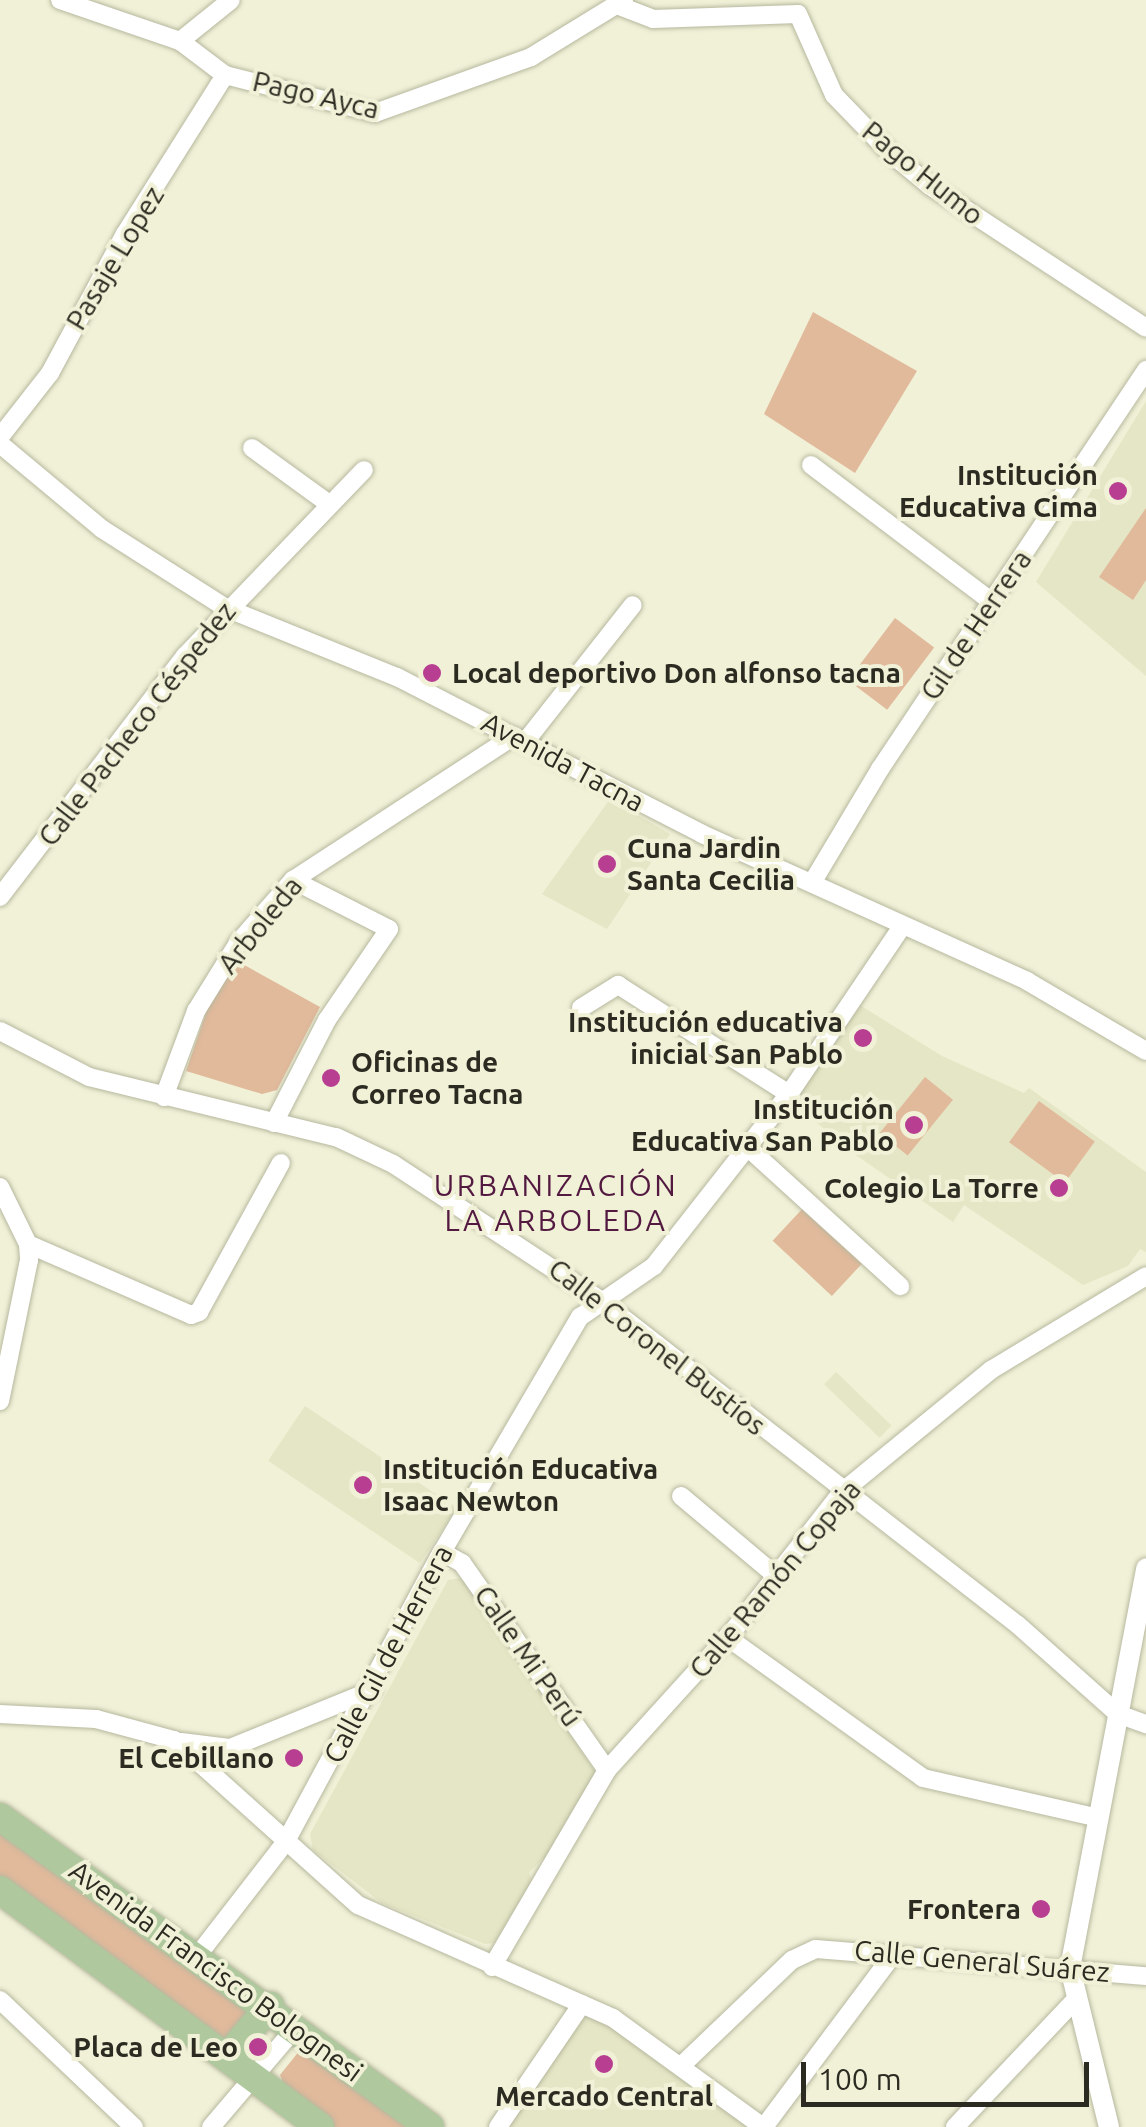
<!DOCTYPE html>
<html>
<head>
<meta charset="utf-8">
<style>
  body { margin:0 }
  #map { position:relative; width:1146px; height:2127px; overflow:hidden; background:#f0f1d7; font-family:Ubuntu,sans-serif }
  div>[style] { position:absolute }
  .built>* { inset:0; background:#e5e6c5; transform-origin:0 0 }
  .green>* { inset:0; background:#e1b99b; transform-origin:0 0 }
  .roads { filter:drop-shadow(0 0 2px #b7b89f) drop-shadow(0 0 2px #b7b89f) }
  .minor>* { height:18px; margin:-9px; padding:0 9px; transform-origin:9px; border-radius:9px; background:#fff }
  .tertiary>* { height:20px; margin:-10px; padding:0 10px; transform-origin:10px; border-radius:10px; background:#fff }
  .primary>* { height:28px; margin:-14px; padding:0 14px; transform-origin:14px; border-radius:14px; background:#afc89e }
  .dots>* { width:28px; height:28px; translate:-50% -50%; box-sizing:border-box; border:5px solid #f0f1d7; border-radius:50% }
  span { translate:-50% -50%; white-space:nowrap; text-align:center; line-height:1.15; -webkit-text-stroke:8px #f0f1d7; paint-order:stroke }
  .street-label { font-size:28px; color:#2b2b21 }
  .poi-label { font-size:28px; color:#2b2b21; font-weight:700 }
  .right { translate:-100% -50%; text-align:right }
  .left { translate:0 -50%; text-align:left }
  .neighbourhood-label { font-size:30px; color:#531940; letter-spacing:2.5px }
  .scale { position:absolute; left:801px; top:2062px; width:288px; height:45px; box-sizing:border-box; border:5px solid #2b2b21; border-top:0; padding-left:12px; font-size:30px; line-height:35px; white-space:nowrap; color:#2b2b21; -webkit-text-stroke:8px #f0f1d7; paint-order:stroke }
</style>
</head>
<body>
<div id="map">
  <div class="built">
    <div style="clip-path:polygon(1146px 401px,1146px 676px,1036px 582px)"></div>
    <div style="clip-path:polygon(610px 799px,670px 834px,607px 929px,542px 894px)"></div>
    <div style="clip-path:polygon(858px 1004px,942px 1056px,1024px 1093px,1029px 1088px,1146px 1172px,1146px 1252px,1140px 1249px,1128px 1266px,1083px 1285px,964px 1205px,953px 1222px,847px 1149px,792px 1101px)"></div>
    <div style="left:836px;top:1372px;width:77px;height:17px;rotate:44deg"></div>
    <div style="left:305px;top:1406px;width:183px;height:66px;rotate:34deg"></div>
    <div style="clip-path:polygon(462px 1578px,597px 1774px,550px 1853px,529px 1872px,532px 1882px,494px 1943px,485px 1944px,382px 1903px,313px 1850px,310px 1834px,448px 1580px)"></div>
    <div style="clip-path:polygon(582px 2004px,763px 2127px,498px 2127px)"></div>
  </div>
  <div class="green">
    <div style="clip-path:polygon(813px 312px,917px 371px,855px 473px,764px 414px)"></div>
    <div style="clip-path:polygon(1146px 508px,1146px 580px,1133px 600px,1099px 577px)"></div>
    <div style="left:895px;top:618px;width:49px;height:78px;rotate:37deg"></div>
    <div style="clip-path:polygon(237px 961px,320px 1007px,277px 1090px,262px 1094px,186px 1071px,208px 1007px)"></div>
    <div style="left:925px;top:1077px;width:36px;height:72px;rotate:39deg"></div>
    <div style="left:1039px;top:1101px;width:69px;height:51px;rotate:36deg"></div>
    <div style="left:804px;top:1207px;width:81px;height:46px;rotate:43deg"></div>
    <div style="clip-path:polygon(0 1826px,253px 2011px,232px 2040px,221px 2042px,0 1879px)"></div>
    <div style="clip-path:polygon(300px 2050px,416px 2127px,333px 2127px,288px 2095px,280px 2075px)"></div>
  </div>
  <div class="roads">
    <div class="minor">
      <div style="left:60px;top:0;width:127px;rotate:18.9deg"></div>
      <div style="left:180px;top:41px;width:56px;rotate:37.1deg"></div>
      <div style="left:225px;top:75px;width:155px;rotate:14.2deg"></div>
      <div style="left:375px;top:113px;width:166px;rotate:-19.7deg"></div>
      <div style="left:531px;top:57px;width:109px;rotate:-31.5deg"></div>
      <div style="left:617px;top:5px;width:39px;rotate:21deg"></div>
      <div style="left:653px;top:19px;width:145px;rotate:-2deg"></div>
      <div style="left:798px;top:14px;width:89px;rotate:66deg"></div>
      <div style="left:834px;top:95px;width:78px;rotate:46deg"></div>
      <div style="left:888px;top:151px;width:55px;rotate:39.8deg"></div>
      <div style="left:930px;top:186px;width:258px;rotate:33.3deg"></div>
      <div style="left:180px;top:41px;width:65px;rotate:-38.8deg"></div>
      <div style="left:0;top:437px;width:81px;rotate:-52deg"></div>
      <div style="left:50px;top:373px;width:158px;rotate:-61.7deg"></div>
      <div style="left:125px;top:234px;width:188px;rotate:-57.8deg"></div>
      <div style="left:0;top:444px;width:133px;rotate:39.8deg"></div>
      <div style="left:102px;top:529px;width:147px;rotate:32.5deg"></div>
      <div style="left:226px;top:608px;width:184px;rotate:22deg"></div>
      <div style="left:397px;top:677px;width:343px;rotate:27.2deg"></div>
      <div style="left:702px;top:834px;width:357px;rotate:24.3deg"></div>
      <div style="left:1027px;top:981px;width:138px;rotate:30.5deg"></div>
      <div style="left:252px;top:448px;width:95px;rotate:36deg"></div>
      <div style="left:811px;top:465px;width:226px;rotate:37.1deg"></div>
      <div style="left:525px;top:742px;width:174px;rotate:-51.8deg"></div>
      <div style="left:812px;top:883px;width:133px;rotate:-59.2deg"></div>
      <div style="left:880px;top:769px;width:480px;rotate:-56.3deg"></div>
      <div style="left:0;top:897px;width:304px;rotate:-52.5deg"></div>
      <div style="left:185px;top:656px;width:258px;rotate:-46.1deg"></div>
      <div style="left:581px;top:1008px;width:44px;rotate:-31.9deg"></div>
      <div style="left:618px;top:985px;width:203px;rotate:32.5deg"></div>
      <div style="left:0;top:1031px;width:100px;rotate:27.3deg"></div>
      <div style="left:89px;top:1077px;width:254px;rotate:13.7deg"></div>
      <div style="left:336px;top:1137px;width:63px;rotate:25.3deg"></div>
      <div style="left:393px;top:1164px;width:248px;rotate:33.3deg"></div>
      <div style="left:600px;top:1300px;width:529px;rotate:37.87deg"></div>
      <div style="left:1018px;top:1625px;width:134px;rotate:41.7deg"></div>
      <div style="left:1118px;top:1714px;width:30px;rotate:20deg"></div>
      <div style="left:164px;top:1097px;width:92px;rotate:-69.6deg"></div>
      <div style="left:196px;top:1011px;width:80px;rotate:-58.3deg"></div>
      <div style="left:238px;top:943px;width:84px;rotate:-48.9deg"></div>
      <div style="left:293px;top:880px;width:264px;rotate:-33.1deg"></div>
      <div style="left:274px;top:1123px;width:116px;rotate:-62.8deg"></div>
      <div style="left:327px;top:1020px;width:110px;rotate:-55.7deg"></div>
      <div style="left:389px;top:929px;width:108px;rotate:-153deg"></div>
      <div style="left:745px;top:1145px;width:210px;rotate:42.3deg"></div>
      <div style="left:0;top:1187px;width:64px;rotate:63.8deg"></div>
      <div style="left:28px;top:1244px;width:16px;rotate:86deg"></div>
      <div style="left:29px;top:1260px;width:144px;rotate:101.6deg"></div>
      <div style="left:28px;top:1244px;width:178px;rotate:23.5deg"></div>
      <div style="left:191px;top:1315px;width:9px;rotate:-21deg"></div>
      <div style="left:199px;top:1312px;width:170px;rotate:-61.2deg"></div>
      <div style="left:681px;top:1496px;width:123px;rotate:40deg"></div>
      <div style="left:442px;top:1552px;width:23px;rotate:29deg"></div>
      <div style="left:462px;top:1563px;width:253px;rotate:55deg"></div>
      <div style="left:727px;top:1637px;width:241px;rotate:35.7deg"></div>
      <div style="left:923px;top:1778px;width:176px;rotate:12.8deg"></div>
      <div style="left:0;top:1714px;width:96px;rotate:3deg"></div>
      <div style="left:96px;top:1719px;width:81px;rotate:15.1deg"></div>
      <div style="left:174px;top:1740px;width:247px;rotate:41.9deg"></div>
      <div style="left:358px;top:1905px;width:279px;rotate:23.9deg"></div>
      <div style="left:613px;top:2018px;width:185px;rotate:36deg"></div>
      <div style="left:181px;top:1742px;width:49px;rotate:7deg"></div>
      <div style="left:230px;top:1748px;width:154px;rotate:-22.1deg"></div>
      <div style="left:198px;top:1955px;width:142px;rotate:-52.2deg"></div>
      <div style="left:285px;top:1843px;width:331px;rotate:-61.7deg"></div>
      <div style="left:442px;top:1552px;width:273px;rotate:-59.6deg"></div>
      <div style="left:580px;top:1317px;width:90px;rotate:-34.6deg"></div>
      <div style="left:654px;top:1266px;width:219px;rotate:-51.9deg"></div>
      <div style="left:789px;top:1094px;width:200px;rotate:-56deg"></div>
      <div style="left:492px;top:1967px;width:228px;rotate:-59.7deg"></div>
      <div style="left:607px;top:1770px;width:188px;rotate:-47.8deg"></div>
      <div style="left:733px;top:1631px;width:177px;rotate:-51.9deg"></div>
      <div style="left:842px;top:1492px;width:193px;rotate:-39.3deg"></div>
      <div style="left:991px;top:1370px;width:181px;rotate:-31.2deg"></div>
      <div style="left:0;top:2000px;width:185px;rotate:43.5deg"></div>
      <div style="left:682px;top:2065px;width:152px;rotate:-43.7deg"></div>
      <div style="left:792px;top:1960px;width:26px;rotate:-25deg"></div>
      <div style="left:816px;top:1949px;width:331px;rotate:4.7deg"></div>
      <div style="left:211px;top:2127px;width:131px;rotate:-49.6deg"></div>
      <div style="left:498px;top:2127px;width:149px;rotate:-55.7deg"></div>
      <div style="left:764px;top:2127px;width:217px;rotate:-53.2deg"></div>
      <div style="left:955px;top:2127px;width:175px;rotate:-46.6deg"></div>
    </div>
    <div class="tertiary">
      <div style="left:1109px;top:2127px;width:164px;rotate:-103.8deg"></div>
      <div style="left:1070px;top:1968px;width:407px;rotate:-79.2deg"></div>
    </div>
    <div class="primary">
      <div style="left:0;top:1817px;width:530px;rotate:35.79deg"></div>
      <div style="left:0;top:1890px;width:398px;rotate:36.5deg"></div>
      <div style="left:227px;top:2057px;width:67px;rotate:-49.9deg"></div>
    </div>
  </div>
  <div class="dots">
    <div style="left:1118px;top:491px;background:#b83e91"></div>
    <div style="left:432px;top:673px;background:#b83e91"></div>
    <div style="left:607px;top:864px;background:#b83e91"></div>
    <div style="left:863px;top:1038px;background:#b83e91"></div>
    <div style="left:331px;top:1078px;background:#b83e91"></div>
    <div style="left:914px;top:1125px;background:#b83e91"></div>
    <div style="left:1059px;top:1188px;background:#b83e91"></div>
    <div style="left:363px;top:1485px;background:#b83e91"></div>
    <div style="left:294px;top:1758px;background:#b83e91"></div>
    <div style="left:1041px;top:1909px;background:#b83e91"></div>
    <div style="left:258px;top:2047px;background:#b83e91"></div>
    <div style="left:604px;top:2064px;background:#b83e91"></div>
  </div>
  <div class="street-label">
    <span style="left:316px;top:95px;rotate:13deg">Pago Ayca</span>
    <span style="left:923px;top:173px;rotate:39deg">Pago Humo</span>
    <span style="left:115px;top:258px;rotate:-59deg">Pasaje Lopez</span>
    <span style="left:976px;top:625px;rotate:-56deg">Gil de Herrera</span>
    <span style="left:137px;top:724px;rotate:-52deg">Calle Pacheco Céspedez</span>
    <span style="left:563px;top:762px;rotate:28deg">Avenida Tacna</span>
    <span style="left:260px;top:925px;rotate:-51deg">Arboleda</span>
    <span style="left:657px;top:1347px;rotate:38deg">Calle Coronel Bustíos</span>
    <span style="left:775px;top:1579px;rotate:-50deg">Calle Ramón Copaja</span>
    <span style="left:388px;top:1654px;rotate:-62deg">Calle Gil de Herrera</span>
    <span style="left:528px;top:1656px;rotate:55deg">Calle Mi Perú</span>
    <span style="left:982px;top:1961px;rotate:5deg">Calle General Suárez</span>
    <span style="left:216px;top:1971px;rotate:36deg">Avenida Francisco Bolognesi</span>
  </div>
  <div class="poi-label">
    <span class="right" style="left:1098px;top:491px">Institución<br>Educativa Cima</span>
    <span class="left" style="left:452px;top:673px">Local deportivo Don alfonso tacna</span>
    <span class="left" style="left:627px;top:864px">Cuna Jardin<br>Santa Cecilia</span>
    <span class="right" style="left:843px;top:1038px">Institución educativa<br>inicial San Pablo</span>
    <span class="left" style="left:351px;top:1078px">Oficinas de<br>Correo Tacna</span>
    <span class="right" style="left:894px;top:1125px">Institución<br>Educativa San Pablo</span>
    <span class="right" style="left:1039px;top:1188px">Colegio La Torre</span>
    <span class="left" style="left:383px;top:1485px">Institución Educativa<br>Isaac Newton</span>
    <span class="right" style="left:274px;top:1758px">El Cebillano</span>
    <span class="right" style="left:1021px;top:1909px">Frontera</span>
    <span class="right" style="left:238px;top:2047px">Placa de Leo</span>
    <span style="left:604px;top:2096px">Mercado Central</span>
  </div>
  <div class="neighbourhood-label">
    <span style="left:556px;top:1202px">URBANIZACIÓN<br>LA ARBOLEDA</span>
  </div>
  <div class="scale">100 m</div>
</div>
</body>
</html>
